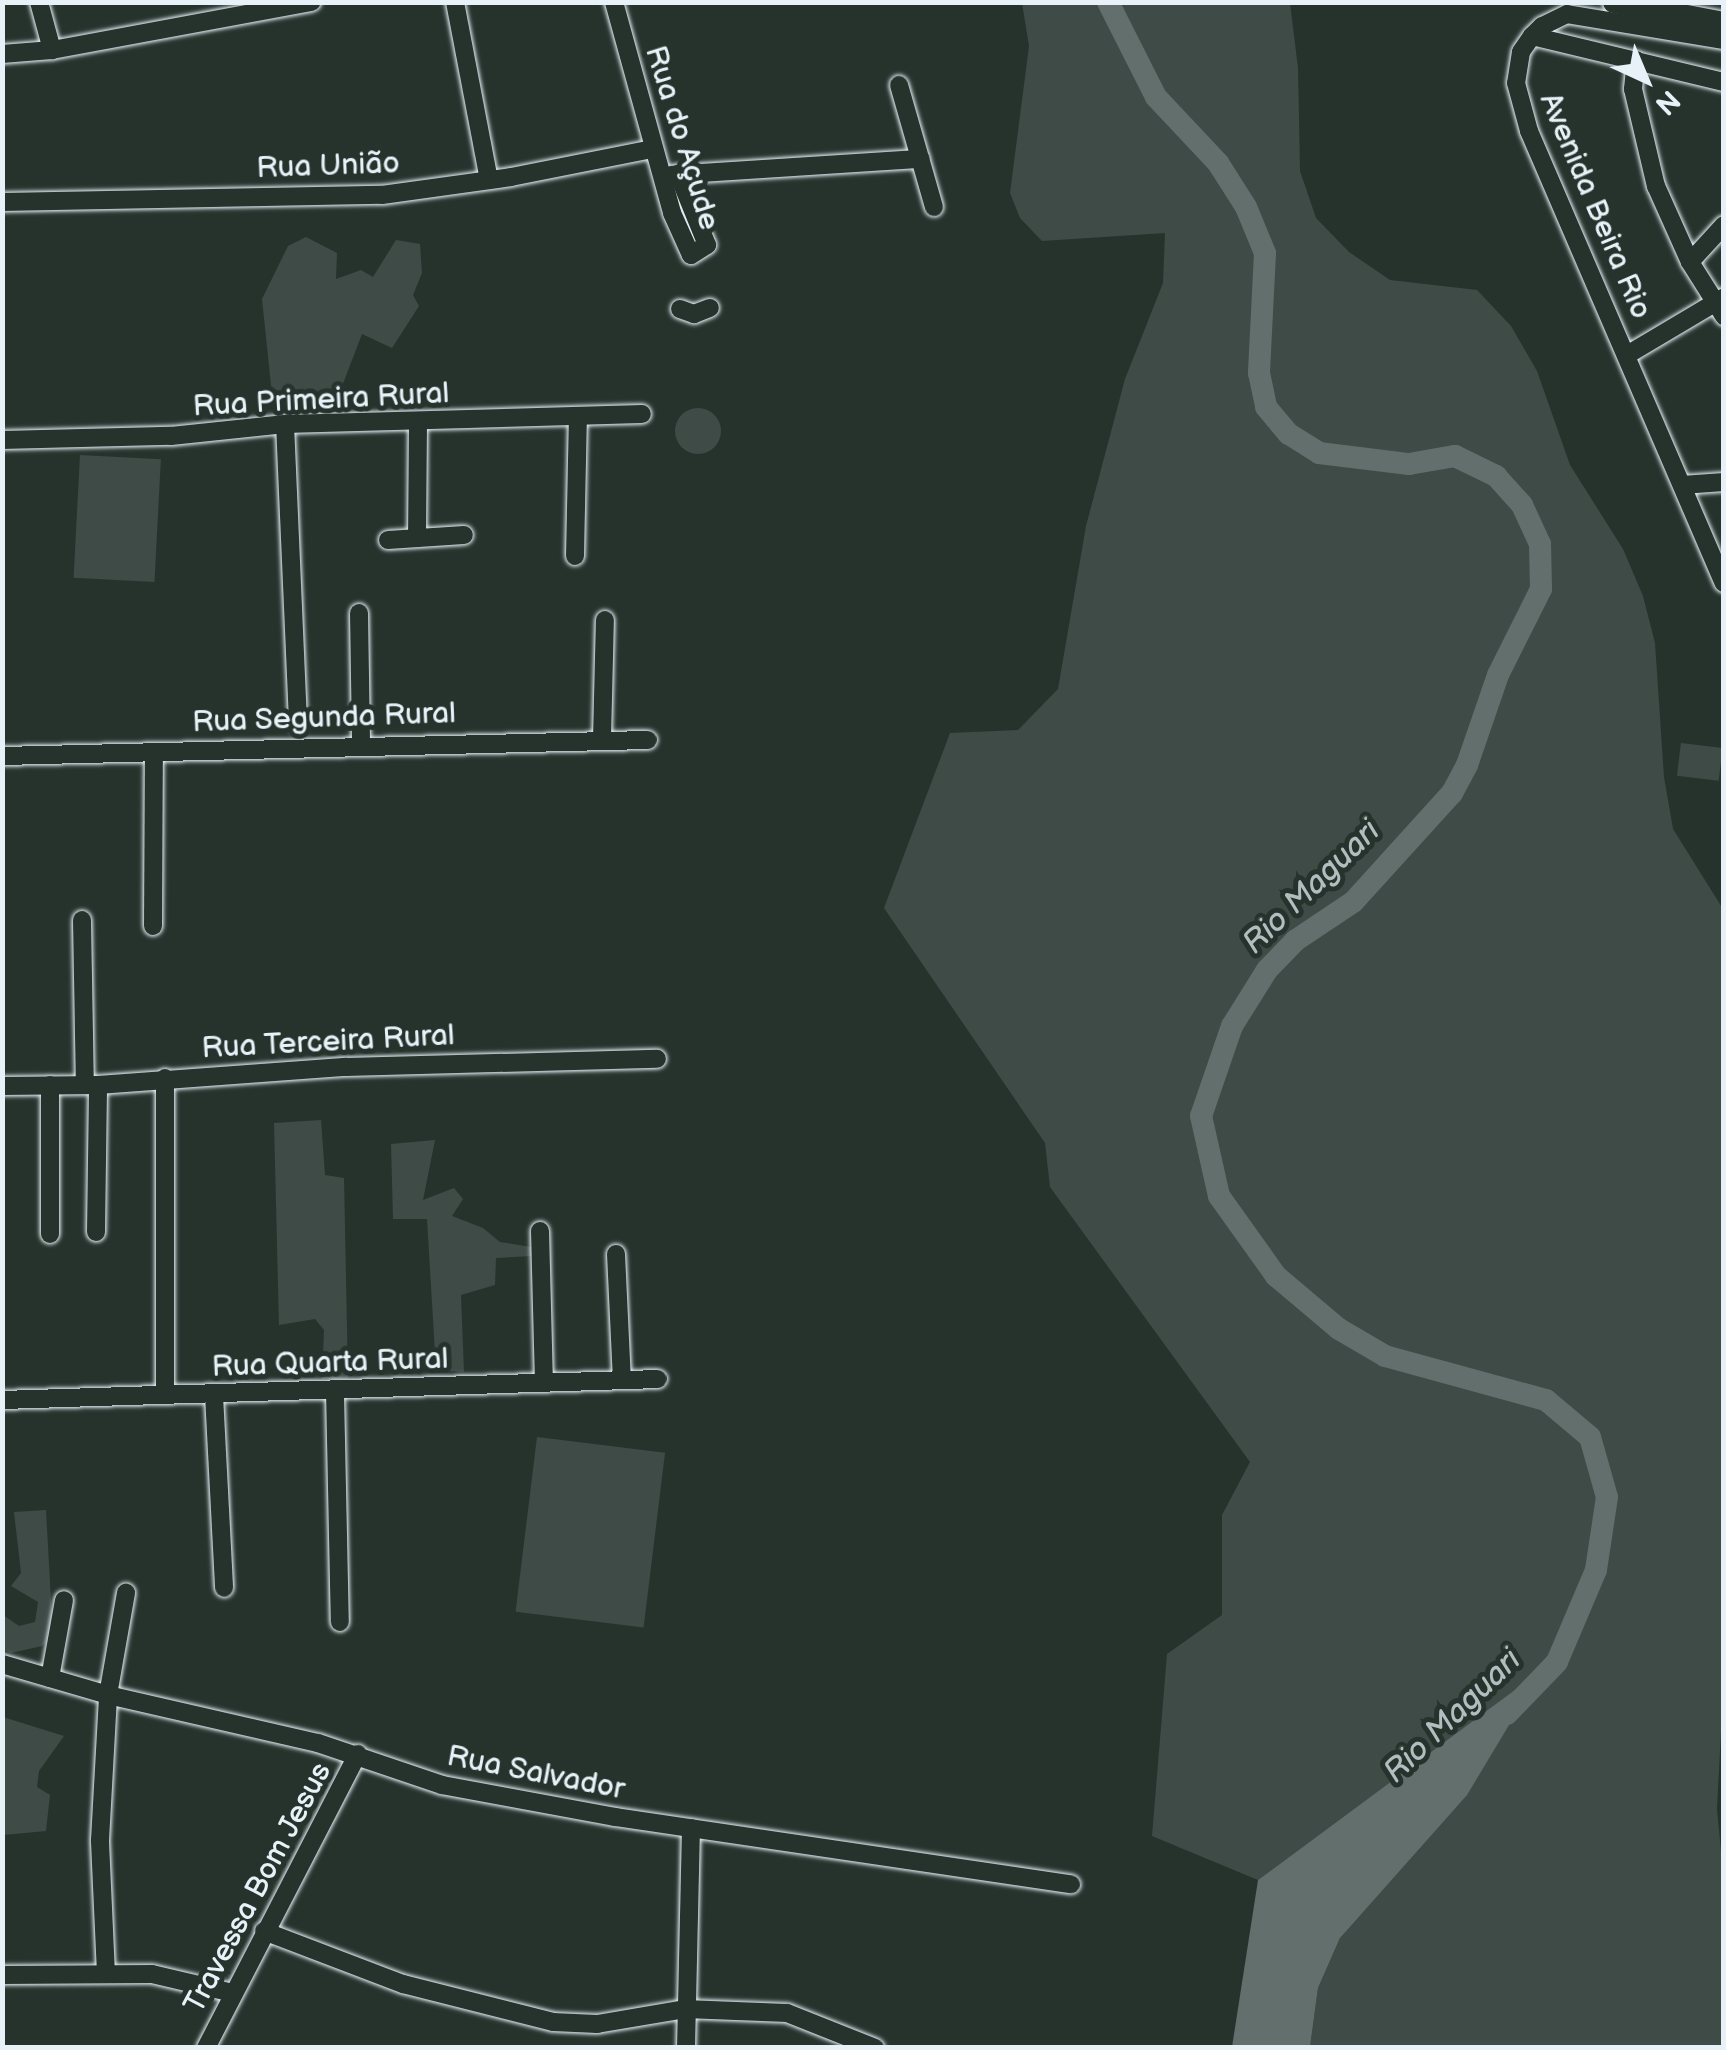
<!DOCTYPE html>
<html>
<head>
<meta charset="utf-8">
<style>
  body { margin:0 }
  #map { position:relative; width:1726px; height:2050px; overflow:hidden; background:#26332d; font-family:"Balsamiq Sans",sans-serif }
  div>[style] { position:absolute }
  .green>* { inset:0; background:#3e4b47; transform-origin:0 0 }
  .round { border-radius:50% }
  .water>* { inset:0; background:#636f6d }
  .river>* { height:22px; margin:-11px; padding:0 11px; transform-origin:11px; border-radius:11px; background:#636f6d }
  .roads { filter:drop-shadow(0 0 2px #e8f1f8) drop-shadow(0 0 2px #e8f1f8) }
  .minor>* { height:18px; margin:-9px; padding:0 9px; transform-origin:9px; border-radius:9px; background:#26332d }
  .major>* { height:22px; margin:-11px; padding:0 11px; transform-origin:11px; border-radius:11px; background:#26332d }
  span { translate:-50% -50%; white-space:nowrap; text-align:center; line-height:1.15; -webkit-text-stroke:10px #26332d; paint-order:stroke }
  .street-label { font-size:30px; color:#e8f1f8 }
  .water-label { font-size:32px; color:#b3bdc0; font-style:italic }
  .frame { position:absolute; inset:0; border:5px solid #e8f1f8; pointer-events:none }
  .north { position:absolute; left:1596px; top:30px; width:100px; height:100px; -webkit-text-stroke:8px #26332d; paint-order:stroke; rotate:136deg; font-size:28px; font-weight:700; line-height:40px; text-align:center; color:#e8f1f8 }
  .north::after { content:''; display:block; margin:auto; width:35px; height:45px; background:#e8f1f8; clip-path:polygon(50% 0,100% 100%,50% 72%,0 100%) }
</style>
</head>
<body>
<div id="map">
  <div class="green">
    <div style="clip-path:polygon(1022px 3px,1290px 3px,1298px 68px,1300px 171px,1316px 218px,1349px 252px,1390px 280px,1477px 290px,1511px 326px,1537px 371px,1570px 465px,1623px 549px,1643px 596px,1655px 643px,1664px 777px,1673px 829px,1723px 909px,1724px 1674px,1717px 1809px,1724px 1883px,1723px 2047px,1310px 2047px,1318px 1988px,1340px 1938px,1394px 1872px,1540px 1672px,1258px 1880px,1152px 1836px,1167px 1654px,1222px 1615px,1222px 1515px,1250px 1462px,1050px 1187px,1045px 1143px,884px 908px,950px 733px,1018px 730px,1058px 689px,1086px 526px,1125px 379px,1163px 283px,1165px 233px,1042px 241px,1020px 218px,1010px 193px,1029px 46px)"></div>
    <div style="clip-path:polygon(306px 237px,337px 253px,336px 279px,361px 270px,373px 277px,396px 240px,420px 244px,422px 273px,413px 295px,419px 306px,392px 348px,362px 334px,331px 415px,274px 414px,262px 299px,288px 246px)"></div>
    <div class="round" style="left:675px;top:408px;width:46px;height:46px"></div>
    <div style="left:80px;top:455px;width:81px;height:123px;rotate:3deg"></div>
    <div style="left:1681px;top:743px;width:42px;height:33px;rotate:7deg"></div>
    <div style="clip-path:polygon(321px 1120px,325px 1175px,344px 1178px,348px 1379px,322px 1379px,324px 1330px,315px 1319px,279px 1325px,274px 1123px)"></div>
    <div style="clip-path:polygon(435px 1140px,423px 1200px,454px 1188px,463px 1199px,452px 1216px,483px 1228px,500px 1242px,531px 1247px,533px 1256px,496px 1258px,495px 1285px,461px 1295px,464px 1372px,436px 1370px,427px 1219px,393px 1219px,391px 1144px)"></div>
    <div style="left:537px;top:1437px;width:129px;height:176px;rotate:7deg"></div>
    <div style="clip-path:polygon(46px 1510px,53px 1637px,42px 1646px,11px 1653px,3px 1649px,3px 1615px,19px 1626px,35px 1622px,38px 1602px,11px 1586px,21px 1573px,14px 1512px)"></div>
    <div style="clip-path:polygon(3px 1717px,64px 1736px,39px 1771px,37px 1787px,50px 1795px,46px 1831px,3px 1835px)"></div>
  </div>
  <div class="water">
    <div style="clip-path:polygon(1542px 1670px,1467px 1795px,1340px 1938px,1318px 1988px,1310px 2047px,1232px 2047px,1258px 1880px)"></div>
  </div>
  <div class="river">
    <div style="left:1108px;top:2px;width:106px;rotate:63.2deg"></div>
    <div style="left:1156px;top:97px;width:91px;rotate:46.8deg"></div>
    <div style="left:1218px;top:163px;width:52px;rotate:57.5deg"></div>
    <div style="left:1246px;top:207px;width:50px;rotate:67.6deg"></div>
    <div style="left:1265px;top:253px;width:120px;rotate:92.9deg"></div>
    <div style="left:1259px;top:373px;width:35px;rotate:78deg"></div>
    <div style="left:1266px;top:407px;width:35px;rotate:50deg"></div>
    <div style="left:1289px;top:434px;width:36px;rotate:32deg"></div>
    <div style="left:1319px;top:453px;width:91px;rotate:7deg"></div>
    <div style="left:1409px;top:464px;width:47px;rotate:-9.9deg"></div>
    <div style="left:1455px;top:456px;width:46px;rotate:26deg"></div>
    <div style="left:1496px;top:476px;width:39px;rotate:48deg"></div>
    <div style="left:1522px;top:505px;width:43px;rotate:65.2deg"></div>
    <div style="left:1540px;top:544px;width:45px;rotate:88.7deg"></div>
    <div style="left:1541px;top:589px;width:96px;rotate:116.6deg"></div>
    <div style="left:1498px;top:675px;width:95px;rotate:109deg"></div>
    <div style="left:1467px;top:765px;width:32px;rotate:118deg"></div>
    <div style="left:1452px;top:793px;width:147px;rotate:132.2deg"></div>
    <div style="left:1353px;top:902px;width:69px;rotate:146.3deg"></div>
    <div style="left:1296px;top:940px;width:42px;rotate:134deg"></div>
    <div style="left:1267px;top:970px;width:66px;rotate:122deg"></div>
    <div style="left:1232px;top:1026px;width:95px;rotate:109deg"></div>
    <div style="left:1201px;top:1116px;width:82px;rotate:77.3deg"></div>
    <div style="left:1219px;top:1196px;width:98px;rotate:54.5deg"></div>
    <div style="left:1276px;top:1276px;width:82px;rotate:40.1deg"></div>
    <div style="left:1339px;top:1329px;width:53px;rotate:30.4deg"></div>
    <div style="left:1385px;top:1356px;width:167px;rotate:15.3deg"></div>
    <div style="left:1546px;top:1400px;width:57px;rotate:40.1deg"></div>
    <div style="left:1590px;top:1437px;width:62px;rotate:74.2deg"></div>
    <div style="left:1607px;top:1497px;width:74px;rotate:98.6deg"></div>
    <div style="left:1596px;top:1570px;width:100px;rotate:113deg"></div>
    <div style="left:1557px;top:1662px;width:72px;rotate:133.9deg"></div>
  </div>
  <div class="roads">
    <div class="minor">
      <div style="left:39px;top:2px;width:50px;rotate:74.8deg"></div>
      <div style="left:455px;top:2px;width:181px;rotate:79.2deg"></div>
      <div style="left:614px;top:2px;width:219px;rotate:74.6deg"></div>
      <div style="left:672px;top:213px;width:46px;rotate:65.7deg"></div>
      <div style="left:691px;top:255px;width:19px;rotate:-32deg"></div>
      <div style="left:707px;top:245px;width:77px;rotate:-112.2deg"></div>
      <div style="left:1532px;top:36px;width:197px;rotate:13.5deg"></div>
      <div style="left:1724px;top:40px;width:159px;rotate:-170.6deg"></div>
      <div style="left:1567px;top:14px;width:28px;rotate:154deg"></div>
      <div style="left:1542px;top:26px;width:14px;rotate:135deg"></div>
      <div style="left:1532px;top:36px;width:19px;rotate:125deg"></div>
      <div style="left:1521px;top:52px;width:31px;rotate:99deg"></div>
      <div style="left:1516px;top:83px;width:50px;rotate:74.8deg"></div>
      <div style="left:1529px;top:131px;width:492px;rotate:66.7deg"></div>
      <div style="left:2px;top:54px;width:50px;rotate:-4.6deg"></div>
      <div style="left:52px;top:50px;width:264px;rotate:-10.5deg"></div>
      <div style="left:1636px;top:60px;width:29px;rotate:96deg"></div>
      <div style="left:1633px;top:89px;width:100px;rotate:76.7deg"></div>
      <div style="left:1656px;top:186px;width:83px;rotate:65.9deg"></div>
      <div style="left:1690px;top:262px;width:64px;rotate:57.8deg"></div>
      <div style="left:899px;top:85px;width:127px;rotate:74deg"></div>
      <div style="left:671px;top:175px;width:250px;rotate:-3.7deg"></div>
      <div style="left:2px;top:202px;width:380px;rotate:-1.1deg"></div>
      <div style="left:382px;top:195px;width:130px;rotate:-7.9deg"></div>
      <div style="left:511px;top:177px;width:144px;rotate:-11.2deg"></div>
      <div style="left:1690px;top:262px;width:50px;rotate:-47.4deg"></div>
      <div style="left:680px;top:309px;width:15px;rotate:20deg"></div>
      <div style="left:694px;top:314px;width:17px;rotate:-21deg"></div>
      <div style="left:1627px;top:355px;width:112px;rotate:-30.7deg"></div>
      <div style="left:285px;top:424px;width:301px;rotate:87.5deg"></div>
      <div style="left:2px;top:440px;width:169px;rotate:-1.4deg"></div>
      <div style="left:171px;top:436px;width:115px;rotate:-6deg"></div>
      <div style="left:285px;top:424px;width:357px;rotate:-1.6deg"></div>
      <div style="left:1682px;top:485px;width:42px;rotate:-4.1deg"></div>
      <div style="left:417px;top:538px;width:115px;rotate:-89.5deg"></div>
      <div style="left:388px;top:540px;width:76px;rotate:-3.8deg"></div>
      <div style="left:575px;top:556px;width:140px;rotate:-88.8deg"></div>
      <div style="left:359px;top:613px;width:132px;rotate:89.1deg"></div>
      <div style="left:602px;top:739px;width:119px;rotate:-88.6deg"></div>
      <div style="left:2px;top:756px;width:646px;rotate:-1.42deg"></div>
      <div style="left:82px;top:920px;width:164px;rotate:89deg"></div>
      <div style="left:153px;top:926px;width:173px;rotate:-89.7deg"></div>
      <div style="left:2px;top:1086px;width:96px;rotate:-0.6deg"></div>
      <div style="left:98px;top:1085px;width:249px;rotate:-4.2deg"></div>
      <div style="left:346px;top:1067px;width:311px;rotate:-1.5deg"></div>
      <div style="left:540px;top:1231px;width:152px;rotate:88.5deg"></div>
      <div style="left:96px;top:1232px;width:147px;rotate:-89.2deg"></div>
      <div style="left:50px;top:1234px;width:149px;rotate:-90deg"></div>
      <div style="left:616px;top:1254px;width:126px;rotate:87.3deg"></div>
      <div style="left:335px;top:1392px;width:230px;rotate:88.8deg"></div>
      <div style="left:165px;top:1395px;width:317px;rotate:-90deg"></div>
      <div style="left:214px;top:1395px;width:193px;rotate:87deg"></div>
      <div style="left:2px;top:1400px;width:656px;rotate:-1.83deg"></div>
      <div style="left:2px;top:1664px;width:110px;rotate:16.3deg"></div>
      <div style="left:108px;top:1695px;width:215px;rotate:12.9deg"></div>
      <div style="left:318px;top:1743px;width:131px;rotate:18.7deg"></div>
      <div style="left:442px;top:1785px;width:176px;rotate:10.5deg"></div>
      <div style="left:615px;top:1817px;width:461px;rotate:8.4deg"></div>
      <div style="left:50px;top:1678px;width:79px;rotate:-79.8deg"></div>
      <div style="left:264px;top:1931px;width:149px;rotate:20.9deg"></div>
      <div style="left:403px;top:1984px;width:155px;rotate:14.2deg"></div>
      <div style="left:553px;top:2022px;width:44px;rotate:2.6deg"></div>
      <div style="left:597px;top:2024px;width:89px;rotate:-9.7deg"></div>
      <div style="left:685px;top:2009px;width:102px;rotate:2.2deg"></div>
      <div style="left:787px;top:2013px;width:95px;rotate:21.7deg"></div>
      <div style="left:106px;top:1974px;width:134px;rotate:-92.6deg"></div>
      <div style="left:100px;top:1840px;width:145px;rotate:-86.8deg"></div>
      <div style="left:108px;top:1695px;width:104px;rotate:-80deg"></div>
      <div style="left:2px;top:1975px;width:150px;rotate:-0.4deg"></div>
      <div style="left:152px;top:1974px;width:83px;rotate:13.2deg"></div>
      <div style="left:206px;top:2048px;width:331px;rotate:-62.7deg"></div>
      <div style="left:686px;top:2048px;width:220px;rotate:-88.7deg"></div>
    </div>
    <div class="major">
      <div style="left:1614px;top:2px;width:112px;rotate:10.8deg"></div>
    </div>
  </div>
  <div class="street-label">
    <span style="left:682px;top:138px;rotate:73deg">Rua do Açude</span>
    <span style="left:328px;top:166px;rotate:-2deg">Rua União</span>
    <span style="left:1595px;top:206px;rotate:67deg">Avenida Beira Rio</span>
    <span style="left:321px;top:400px;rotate:-3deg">Rua Primeira Rural</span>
    <span style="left:324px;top:718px;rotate:-2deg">Rua Segunda Rural</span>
    <span style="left:328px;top:1042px;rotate:-3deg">Rua Terceira Rural</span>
    <span style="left:330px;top:1363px;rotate:-2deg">Rua Quarta Rural</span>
    <span style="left:536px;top:1773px;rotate:11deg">Rua Salvador</span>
    <span style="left:258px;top:1888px;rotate:-62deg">Travessa Bom Jesus</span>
  </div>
  <div class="water-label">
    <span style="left:1312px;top:888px;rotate:-44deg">Rio Maguari</span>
    <span style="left:1453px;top:1717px;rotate:-44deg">Rio Maguari</span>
  </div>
  <div class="frame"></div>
  <div class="north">N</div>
</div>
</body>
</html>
